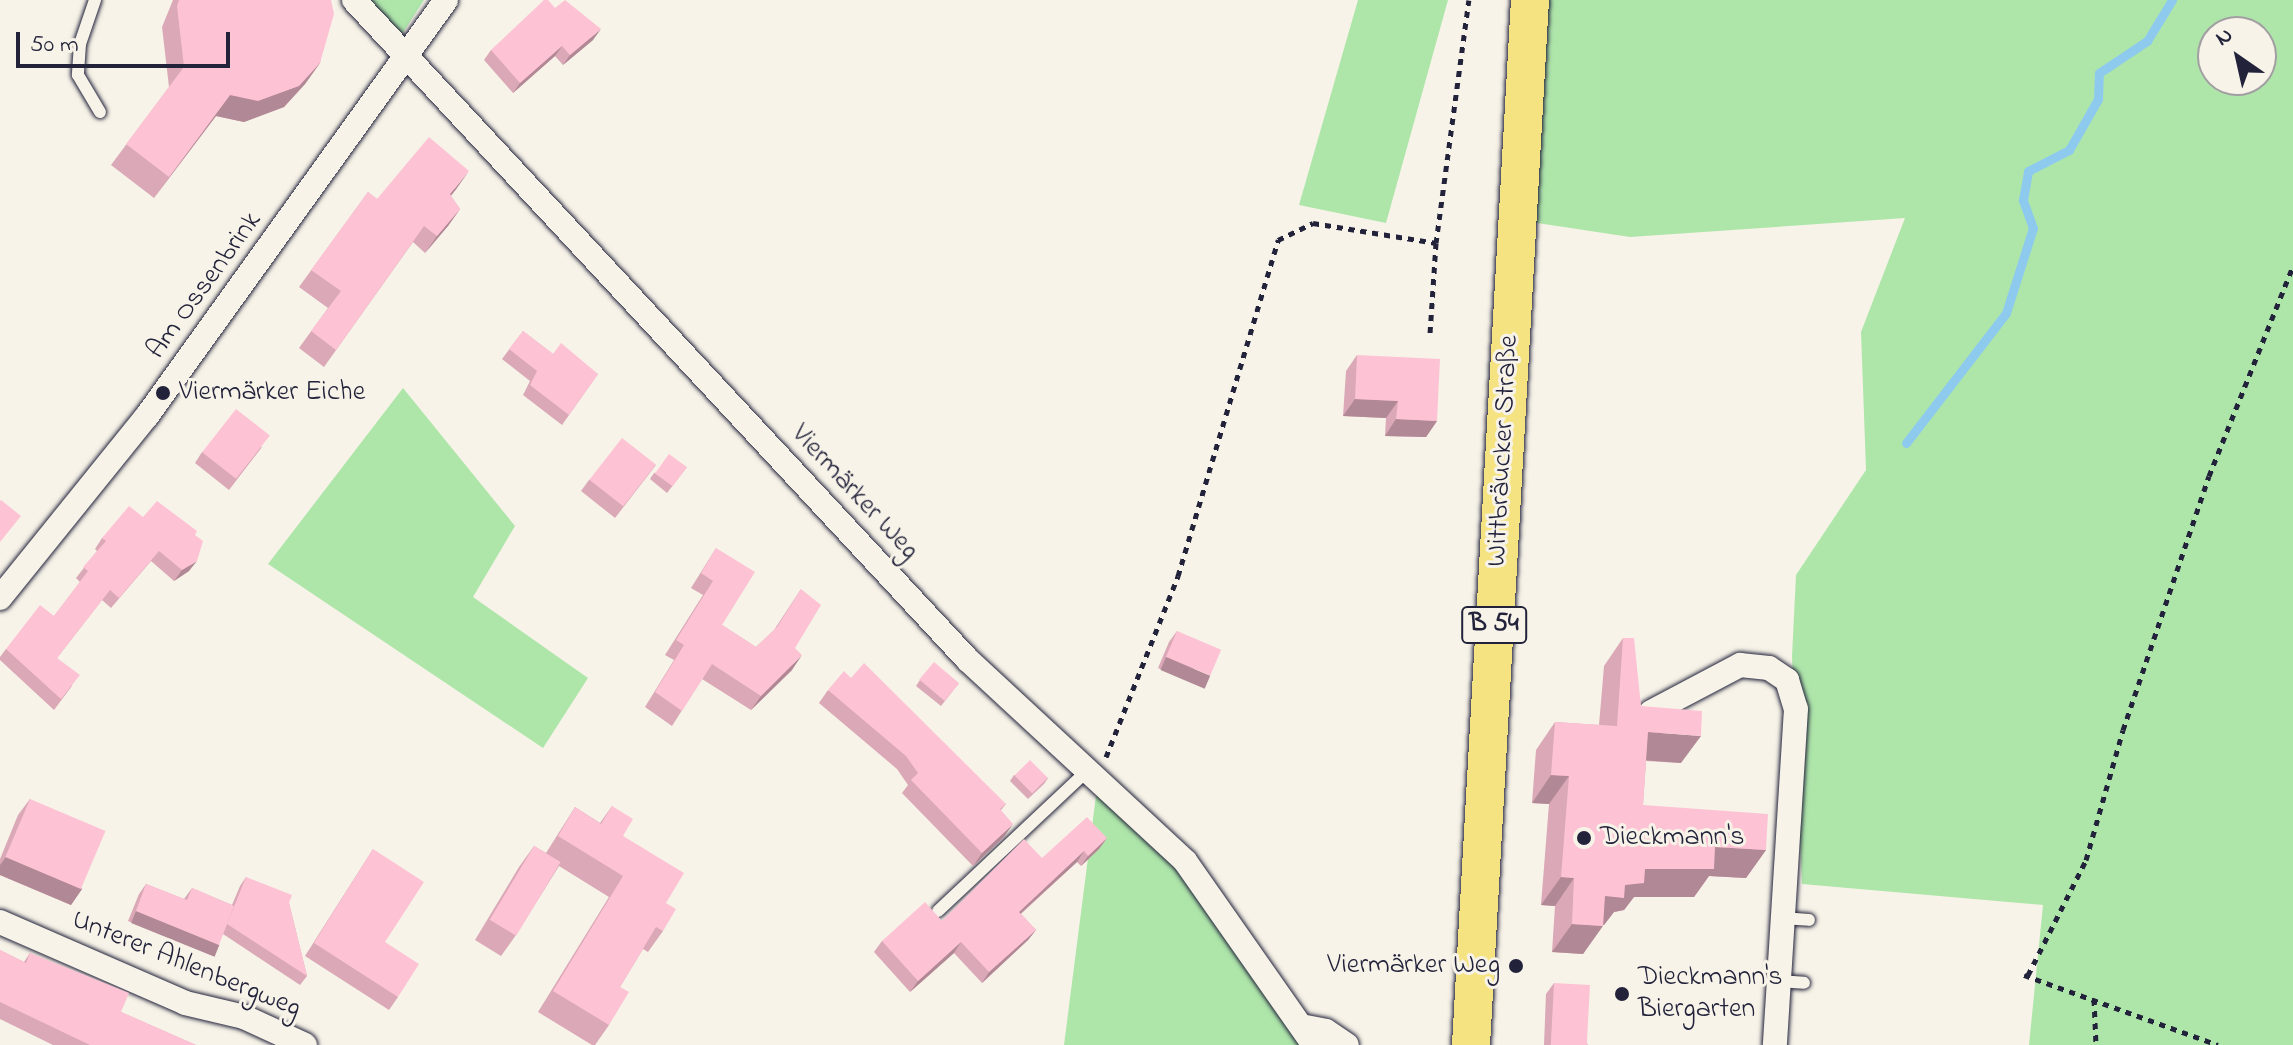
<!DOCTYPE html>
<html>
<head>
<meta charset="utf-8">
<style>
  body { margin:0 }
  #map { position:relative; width:2293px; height:1045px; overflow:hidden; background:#f7f3e8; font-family:"Indie Flower",sans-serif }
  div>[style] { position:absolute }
  .green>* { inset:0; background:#aee6aa }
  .stream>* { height:9px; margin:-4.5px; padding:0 4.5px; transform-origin:4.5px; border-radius:4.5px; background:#8ecaee }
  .path>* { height:5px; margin-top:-2.5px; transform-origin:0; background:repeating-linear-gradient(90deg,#22223b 0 6px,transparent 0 12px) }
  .roads { filter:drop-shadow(0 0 2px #22223b) drop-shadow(0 0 2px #22223b) }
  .lane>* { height:12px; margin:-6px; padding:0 6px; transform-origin:6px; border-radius:6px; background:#f7f3e8 }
  .street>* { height:24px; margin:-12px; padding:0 12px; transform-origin:12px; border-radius:12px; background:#f7f3e8 }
  .primary>* { height:38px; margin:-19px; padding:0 19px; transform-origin:19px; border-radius:19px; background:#f5e382 }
  .wall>* { inset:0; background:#daa8b7 }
  .shaded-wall>* { inset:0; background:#b18895; transform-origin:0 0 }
  .building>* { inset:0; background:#fdc3d5; transform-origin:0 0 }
  .dots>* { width:22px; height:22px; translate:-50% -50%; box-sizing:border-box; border:4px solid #f7f3e8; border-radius:50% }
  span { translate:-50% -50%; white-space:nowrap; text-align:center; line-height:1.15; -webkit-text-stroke:6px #f7f3e8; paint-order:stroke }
  .shield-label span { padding:2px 6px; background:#f7f3e8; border:2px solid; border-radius:6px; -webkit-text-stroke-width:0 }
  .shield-label { font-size:26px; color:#22223b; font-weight:700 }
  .street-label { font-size:28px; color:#22223b }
  .poi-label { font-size:28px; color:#22223b }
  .left { translate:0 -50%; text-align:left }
  .right { translate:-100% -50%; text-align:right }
  .north { position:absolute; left:2197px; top:16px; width:80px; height:80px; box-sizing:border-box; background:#f7f3e8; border:2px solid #a29fa3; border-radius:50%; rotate:326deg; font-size:22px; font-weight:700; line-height:32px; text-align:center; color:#22223b }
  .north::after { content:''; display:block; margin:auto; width:28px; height:36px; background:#22223b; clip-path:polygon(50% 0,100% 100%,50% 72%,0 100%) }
  .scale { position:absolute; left:16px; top:32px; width:214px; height:36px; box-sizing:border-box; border:4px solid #22223b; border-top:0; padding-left:10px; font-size:24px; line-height:28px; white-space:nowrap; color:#22223b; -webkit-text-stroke:6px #f7f3e8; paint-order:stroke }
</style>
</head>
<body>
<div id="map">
  <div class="green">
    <div style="clip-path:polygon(358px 0,424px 0,402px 34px)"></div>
    <div style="clip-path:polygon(1358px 0,1448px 0,1386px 223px,1299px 205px)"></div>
    <div style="clip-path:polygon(evenodd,1530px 0,2293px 0,2293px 1045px,2029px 1045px,2043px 905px,1802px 884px,1792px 656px,1796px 575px,1866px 470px,1861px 332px,1905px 218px,1630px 237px,1518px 220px,1530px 0,2213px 32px,2261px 32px,2261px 80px,2213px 80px,2213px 32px)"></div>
    <div style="clip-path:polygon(403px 388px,515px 526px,473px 597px,588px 678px,543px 748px,268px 564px)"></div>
    <div style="clip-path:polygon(1098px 780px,1185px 861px,1314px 1045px,1064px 1045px)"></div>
  </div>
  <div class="stream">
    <div style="left:1906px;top:443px;width:164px;rotate:-52.4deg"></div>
    <div style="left:2006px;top:313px;width:89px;rotate:-72.4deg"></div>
    <div style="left:2033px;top:228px;width:30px;rotate:-110deg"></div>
    <div style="left:2023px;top:200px;width:29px;rotate:-80deg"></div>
    <div style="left:2028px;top:171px;width:46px;rotate:-27.1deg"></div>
    <div style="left:2069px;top:150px;width:59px;rotate:-60.4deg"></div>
    <div style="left:2098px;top:99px;width:26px;rotate:-88deg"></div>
    <div style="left:2099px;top:73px;width:58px;rotate:-33.7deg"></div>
    <div style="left:2147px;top:41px;width:48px;rotate:-58.6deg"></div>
  </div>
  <div class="path">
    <div style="left:1436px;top:243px;width:245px;rotate:-82.3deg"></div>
    <div style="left:1106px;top:757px;width:195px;rotate:-68.3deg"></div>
    <div style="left:1178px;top:576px;width:351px;rotate:-73.4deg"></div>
    <div style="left:1278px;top:240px;width:39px;rotate:-26deg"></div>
    <div style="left:1313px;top:223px;width:125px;rotate:9.2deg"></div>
    <div style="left:1436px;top:243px;width:90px;rotate:93.8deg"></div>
    <div style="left:2024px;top:975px;width:206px;rotate:19.8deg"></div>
    <div style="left:2028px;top:975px;width:129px;rotate:-63.2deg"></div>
    <div style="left:2086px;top:860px;width:135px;rotate:-74.1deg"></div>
    <div style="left:2123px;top:730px;width:268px;rotate:-71.3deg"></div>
    <div style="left:2209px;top:476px;width:226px;rotate:-68.2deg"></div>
    <div style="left:2094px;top:999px;width:46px;rotate:87.5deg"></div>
  </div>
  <div class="roads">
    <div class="lane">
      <div style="left:95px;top:0;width:46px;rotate:108.8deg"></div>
      <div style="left:80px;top:44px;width:31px;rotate:94deg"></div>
      <div style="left:78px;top:75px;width:43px;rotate:59.3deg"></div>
      <div style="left:938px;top:911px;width:204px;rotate:-43.2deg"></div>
      <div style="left:1782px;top:918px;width:27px;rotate:4deg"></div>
      <div style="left:1778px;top:981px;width:26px;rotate:4deg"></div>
    </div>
    <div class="street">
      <div style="left:354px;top:0;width:901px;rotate:47.07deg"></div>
      <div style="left:968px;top:660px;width:296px;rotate:42.8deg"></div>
      <div style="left:1185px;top:861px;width:225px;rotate:55deg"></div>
      <div style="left:0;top:598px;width:234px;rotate:-51.1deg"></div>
      <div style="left:147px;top:416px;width:512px;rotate:-54.29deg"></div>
      <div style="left:1651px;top:712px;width:101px;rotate:-27.8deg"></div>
      <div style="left:1740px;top:665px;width:29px;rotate:6deg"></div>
      <div style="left:1769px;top:668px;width:22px;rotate:34deg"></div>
      <div style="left:1787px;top:680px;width:30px;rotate:73deg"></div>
      <div style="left:1796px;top:709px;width:337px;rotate:93.6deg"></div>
      <div style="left:0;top:922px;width:202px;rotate:23.6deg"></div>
      <div style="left:185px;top:1003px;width:61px;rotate:13.3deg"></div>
      <div style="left:244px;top:1017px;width:67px;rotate:24.7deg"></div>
      <div style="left:1306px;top:1027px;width:20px;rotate:11deg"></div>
      <div style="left:1326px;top:1031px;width:25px;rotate:34deg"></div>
    </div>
    <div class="primary">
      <div style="left:1471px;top:1045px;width:1047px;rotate:-86.77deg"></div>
    </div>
  </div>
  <div class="wall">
    <div style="clip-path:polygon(173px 0,331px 0,320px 63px,305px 84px,284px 107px,244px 122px,216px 116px,154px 198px,111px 165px,169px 87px,162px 27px)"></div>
    <div style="clip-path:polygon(555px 8px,593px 40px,563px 65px,555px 56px,513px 93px,484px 60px,491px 50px)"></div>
    <div style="clip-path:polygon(457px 188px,451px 196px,460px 209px,448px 226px,425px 253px,413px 242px,324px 367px,299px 348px,328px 308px,299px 287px,368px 192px,377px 199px)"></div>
    <div style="clip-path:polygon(523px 331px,553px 354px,598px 374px,562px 425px,523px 395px,530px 381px,502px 359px)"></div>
    <div style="clip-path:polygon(1357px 355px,1437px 421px,1426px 437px,1385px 436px,1386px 418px,1343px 416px,1346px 371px)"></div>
    <div style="clip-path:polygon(262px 447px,229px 490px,195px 463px,202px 452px)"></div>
    <div style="clip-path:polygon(656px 465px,615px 518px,581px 491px,589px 480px)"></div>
    <div style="clip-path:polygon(687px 467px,667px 493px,650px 479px,654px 473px)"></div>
    <div style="clip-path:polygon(143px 517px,195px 535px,189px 571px,174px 581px,151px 561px,111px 608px,102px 600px,57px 658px,72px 686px,54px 710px,0 660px,0 657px,6px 649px,54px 616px,80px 582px,76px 578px,97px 551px,95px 549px,102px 538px)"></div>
    <div style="clip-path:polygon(716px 548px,722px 625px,756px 647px,774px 630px,801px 589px,795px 648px,792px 670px,751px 710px,702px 679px,672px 726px,645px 707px,674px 660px,665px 655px,703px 595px,691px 588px)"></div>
    <div style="clip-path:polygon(1177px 631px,1202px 687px,1158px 668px,1169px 642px)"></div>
    <div style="clip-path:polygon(1623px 638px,1641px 706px,1681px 763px,1646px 761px,1643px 805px,1766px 850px,1746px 878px,1709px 876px,1694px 897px,1634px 897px,1624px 910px,1614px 912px,1604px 925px,1603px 925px,1583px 954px,1552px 952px,1555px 906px,1541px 905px,1549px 804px,1532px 803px,1536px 750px,1555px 722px,1599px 725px,1604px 666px)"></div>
    <div style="clip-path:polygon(920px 680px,959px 683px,941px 706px,916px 686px)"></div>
    <div style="clip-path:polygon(828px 690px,1006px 804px,1001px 810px,1004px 837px,973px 866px,902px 793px,908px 785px,897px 769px,819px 703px)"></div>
    <div style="clip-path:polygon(1014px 775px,1048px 778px,1044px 784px,1028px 799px,1010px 781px)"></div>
    <div style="clip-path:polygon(30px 799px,82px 889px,71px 905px,0 875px,0 859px,18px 815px)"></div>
    <div style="clip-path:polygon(612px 806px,623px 836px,666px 903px,663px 931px,648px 952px,643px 949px,620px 987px,609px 1025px,595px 1045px,592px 1045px,538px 1012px,609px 897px,559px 866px,516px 935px,501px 956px,475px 940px,519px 867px,534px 846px,546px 853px,575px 807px,600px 823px)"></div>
    <div style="clip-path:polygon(1107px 838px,1099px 849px,1081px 866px,1077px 862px,1021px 914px,1036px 930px,1028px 940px,982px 983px,954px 953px,910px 992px,874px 952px,882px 941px,942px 921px,1042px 858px)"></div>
    <div style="clip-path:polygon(373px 849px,385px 942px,398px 997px,389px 1010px,305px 956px)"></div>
    <div style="clip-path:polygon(246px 877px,289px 903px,307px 976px,300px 985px,223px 934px,211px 955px,128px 921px,139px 894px,146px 884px,184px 899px,192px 888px,232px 905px,240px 886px)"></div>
    <div style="clip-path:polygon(0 950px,24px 962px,30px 953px,121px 1012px,196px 1045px,53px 1045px,0 1019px)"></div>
    <div style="clip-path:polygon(1554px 983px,1588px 1045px,1544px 1045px,1546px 994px)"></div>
  </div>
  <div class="shaded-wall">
    <div style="clip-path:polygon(601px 29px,593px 40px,563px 65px,570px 55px)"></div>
    <div style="clip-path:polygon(562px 46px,555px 56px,513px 93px,520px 83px)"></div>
    <div style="clip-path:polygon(320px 63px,305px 84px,284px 107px,244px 122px,216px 116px,154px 198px,230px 95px)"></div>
    <div style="clip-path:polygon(469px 171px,457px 188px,438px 211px,450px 194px)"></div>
    <div style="clip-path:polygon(460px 209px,448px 226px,425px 253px,437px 236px)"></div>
    <div style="clip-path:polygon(1355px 399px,1398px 401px,1386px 418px,1343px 416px)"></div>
    <div style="clip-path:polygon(1396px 419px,1437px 421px,1426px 437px,1385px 436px)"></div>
    <div style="clip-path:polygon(197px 561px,189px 571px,174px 581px,182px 570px)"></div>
    <div style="clip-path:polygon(802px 655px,792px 670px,751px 710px,761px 696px)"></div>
    <div style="left:1166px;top:657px;width:48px;height:14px;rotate:23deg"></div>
    <div style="clip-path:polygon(1648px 732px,1701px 736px,1681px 763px,1629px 759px)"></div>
    <div style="clip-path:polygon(1551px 775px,1569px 776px,1549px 804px,1532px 803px)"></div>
    <div style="clip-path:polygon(1013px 824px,1004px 837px,973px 866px,982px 853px)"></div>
    <div style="clip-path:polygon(1107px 838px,1099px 849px,1081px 866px,1088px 856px)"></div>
    <div style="clip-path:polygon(1715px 847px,1766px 850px,1746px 878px,1709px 876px,1694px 897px,1634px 897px,1624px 910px,1614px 912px,1604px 925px,1585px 924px,1605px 896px,1625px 885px,1645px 869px)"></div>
    <div style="clip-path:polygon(1084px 851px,1077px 862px,1011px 922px,1019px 912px)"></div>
    <div style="clip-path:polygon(6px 857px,82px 889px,71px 905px,0 875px,0 865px)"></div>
    <div style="clip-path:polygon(1561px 877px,1574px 878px,1555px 906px,1541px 905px)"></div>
    <div style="left:136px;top:911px;width:90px;height:13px;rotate:22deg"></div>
    <div style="clip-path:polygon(1572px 924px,1603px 926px,1583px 954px,1552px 952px)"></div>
    <div style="clip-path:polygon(1036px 930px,1028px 940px,982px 983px,989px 972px)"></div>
    <div style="clip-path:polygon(961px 942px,954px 953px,910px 992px,918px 981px)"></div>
  </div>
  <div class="building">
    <div style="clip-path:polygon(179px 0,331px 0,334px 14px,320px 63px,299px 86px,258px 101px,230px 95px,169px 177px,126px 144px,184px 67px,177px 6px)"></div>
    <div style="clip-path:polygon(544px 0,548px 0,555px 8px,565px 0,601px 29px,570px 55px,562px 46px,520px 83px,491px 50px)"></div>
    <div style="clip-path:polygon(429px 137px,469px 171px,450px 194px,460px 209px,437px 236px,424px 226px,336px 350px,311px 331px,341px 291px,311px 270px,368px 192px,377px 199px)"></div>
    <div style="clip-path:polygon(523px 331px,553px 354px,561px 343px,598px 374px,569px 415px,530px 385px,537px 371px,509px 349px)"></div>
    <div style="clip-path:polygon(1357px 355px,1440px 359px,1437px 421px,1396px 419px,1398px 401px,1355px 399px)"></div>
    <div style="left:236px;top:409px;width:43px;height:55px;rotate:38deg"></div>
    <div style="left:622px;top:438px;width:43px;height:53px;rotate:38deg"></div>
    <div style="left:669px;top:454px;width:22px;height:24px;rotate:36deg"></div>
    <div style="clip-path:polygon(1px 500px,21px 516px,0 542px,0 501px)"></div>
    <div style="clip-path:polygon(157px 501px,197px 531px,195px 535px,203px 541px,197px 561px,182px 570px,159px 551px,119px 598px,110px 590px,57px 658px,80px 675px,61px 699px,6px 649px,40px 605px,54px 616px,88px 571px,83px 567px,106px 541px,102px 538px,129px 506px,143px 517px)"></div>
    <div style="clip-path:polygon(716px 548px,755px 572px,722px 625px,756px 647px,777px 627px,801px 589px,821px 605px,795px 648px,802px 655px,761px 696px,712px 664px,682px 711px,655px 692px,684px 645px,676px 640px,713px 581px,701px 573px)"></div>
    <div style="left:1177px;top:631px;width:48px;height:28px;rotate:23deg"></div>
    <div style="clip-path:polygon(1623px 638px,1634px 638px,1641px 706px,1702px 711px,1701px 736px,1648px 732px,1643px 805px,1768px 814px,1766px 850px,1715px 847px,1714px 869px,1645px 869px,1644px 883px,1625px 885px,1624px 898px,1605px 896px,1603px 926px,1572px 924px,1574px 878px,1561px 877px,1569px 776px,1551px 775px,1555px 722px,1617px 726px)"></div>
    <div style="left:934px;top:662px;width:33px;height:23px;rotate:40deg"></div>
    <div style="clip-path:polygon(864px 663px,1006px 804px,1000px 809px,1013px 824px,982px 853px,911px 780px,918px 773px,906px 756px,828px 690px,844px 671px,851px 678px)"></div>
    <div style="left:1030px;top:760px;width:25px;height:22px;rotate:45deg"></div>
    <div style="left:30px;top:799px;width:82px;height:63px;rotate:23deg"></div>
    <div style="clip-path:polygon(612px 806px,633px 819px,623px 836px,684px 873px,666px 903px,676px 909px,663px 931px,656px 927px,620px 987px,629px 992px,609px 1025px,553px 991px,623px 876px,558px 836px,575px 807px,601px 824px)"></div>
    <div style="clip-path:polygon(1087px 817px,1107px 838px,1088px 856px,1084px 851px,1019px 912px,1036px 930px,989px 972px,961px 942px,918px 981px,882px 941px,925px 902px,942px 921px,1024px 839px,1042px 858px)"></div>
    <div style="left:534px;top:846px;width:31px;height:86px;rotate:31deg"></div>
    <div style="clip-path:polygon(373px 849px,424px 882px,385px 942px,419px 964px,398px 997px,314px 943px)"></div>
    <div style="clip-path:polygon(246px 877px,292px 895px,289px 903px,307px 976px,227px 924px)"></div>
    <div style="clip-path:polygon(146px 884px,187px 900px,192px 888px,234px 906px,219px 945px,136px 911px)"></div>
    <div style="clip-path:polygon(0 950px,26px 963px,30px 953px,129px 993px,121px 1012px,196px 1045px,90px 1045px,0 1002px)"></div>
    <div style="left:1554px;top:983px;width:36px;height:62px;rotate:3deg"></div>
  </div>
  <div class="dots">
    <div style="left:163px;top:393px;background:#22223b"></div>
    <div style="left:1584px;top:838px;background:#22223b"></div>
    <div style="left:1516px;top:966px;background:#22223b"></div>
    <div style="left:1622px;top:994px;background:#22223b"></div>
  </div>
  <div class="shield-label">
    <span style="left:1494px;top:625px">B 54</span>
  </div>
  <div class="street-label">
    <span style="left:205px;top:286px;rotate:-54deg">Am Ossenbrink</span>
    <span style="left:1504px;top:451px;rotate:-87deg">Wittbräucker Straße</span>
    <span style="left:854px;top:493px;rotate:47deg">Viermärker Weg</span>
    <span style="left:186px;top:965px;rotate:22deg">Unterer Ahlenbergweg</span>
  </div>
  <div class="poi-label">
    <span class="left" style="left:179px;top:393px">Viermärker Eiche</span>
    <span class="left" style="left:1600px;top:838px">Dieckmann's</span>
    <span class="right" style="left:1500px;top:966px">Viermärker Weg</span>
    <span class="left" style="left:1638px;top:994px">Dieckmann's<br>Biergarten</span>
  </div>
  <div class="north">N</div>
  <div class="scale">50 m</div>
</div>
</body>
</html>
